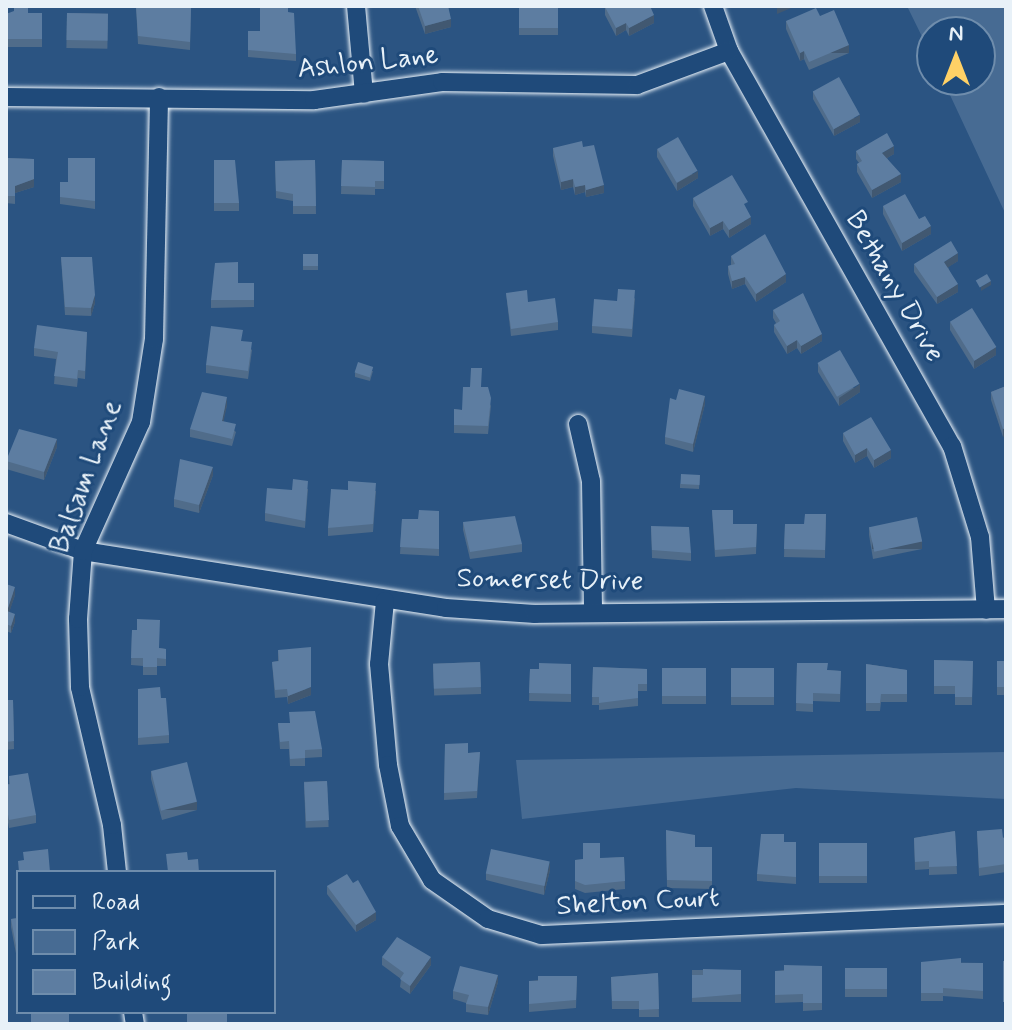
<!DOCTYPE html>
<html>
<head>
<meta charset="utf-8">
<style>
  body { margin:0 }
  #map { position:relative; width:1012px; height:1030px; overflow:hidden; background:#2b5482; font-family:Mynerve,sans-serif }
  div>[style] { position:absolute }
  .green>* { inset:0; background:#476b93 }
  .roads { filter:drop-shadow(0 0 2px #e8f1f8) drop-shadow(0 0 2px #e8f1f8) }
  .minor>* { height:18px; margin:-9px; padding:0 9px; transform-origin:9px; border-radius:9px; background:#1f4a7a }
  .wall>* { inset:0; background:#506c8a; transform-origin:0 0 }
  .shaded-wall>* { inset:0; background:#415871; transform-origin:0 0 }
  .building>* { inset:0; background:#5d7da1; transform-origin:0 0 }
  span { translate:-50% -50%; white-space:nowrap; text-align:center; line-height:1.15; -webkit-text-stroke:6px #1f4a7a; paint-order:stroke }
  .street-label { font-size:28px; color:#e8f1f8 }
  .frame { position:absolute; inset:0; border:8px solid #e8f1f8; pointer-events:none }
  .legend { position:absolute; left:16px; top:870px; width:260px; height:144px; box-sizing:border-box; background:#1f4a7a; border:2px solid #6f8dac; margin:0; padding:10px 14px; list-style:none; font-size:24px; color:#e8f1f8 }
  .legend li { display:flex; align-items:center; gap:16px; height:40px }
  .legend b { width:40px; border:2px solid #6f8dac }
  .north { position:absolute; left:916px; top:16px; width:80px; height:80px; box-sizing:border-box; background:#1f4a7a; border:2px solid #6f8dac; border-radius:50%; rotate:0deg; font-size:22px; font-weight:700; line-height:32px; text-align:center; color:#e8f1f8 }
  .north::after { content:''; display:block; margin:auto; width:28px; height:36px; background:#ffd166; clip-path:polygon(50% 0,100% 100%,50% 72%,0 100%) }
</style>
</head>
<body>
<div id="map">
  <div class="green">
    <div style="clip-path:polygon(907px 6px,1006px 6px,1006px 215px,943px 80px,980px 80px,980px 32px,932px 32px,932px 57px)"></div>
    <div style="clip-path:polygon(1006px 752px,1006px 799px,796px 788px,522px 819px,516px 760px)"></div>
  </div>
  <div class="roads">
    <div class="minor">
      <div style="left:356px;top:6px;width:88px;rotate:84.8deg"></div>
      <div style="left:713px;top:6px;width:48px;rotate:70.4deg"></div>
      <div style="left:729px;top:51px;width:454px;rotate:60.6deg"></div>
      <div style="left:952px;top:446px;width:95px;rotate:72.9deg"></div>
      <div style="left:980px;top:537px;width:73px;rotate:85.3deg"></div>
      <div style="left:6px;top:97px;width:308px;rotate:0.6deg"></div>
      <div style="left:314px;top:100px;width:129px;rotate:-8deg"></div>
      <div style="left:442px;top:82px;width:195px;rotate:0.9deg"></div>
      <div style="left:637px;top:85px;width:98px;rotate:-20.3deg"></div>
      <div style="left:578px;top:424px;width:58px;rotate:77.2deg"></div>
      <div style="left:591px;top:481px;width:129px;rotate:89.1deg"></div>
      <div style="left:6px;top:523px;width:82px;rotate:20deg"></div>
      <div style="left:83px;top:551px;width:367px;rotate:8.9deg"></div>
      <div style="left:446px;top:608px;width:89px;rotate:3.9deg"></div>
      <div style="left:535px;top:614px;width:471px;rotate:-0.6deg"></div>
      <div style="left:385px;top:601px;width:63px;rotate:95.4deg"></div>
      <div style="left:379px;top:664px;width:101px;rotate:84.9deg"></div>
      <div style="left:388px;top:765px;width:62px;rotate:78.9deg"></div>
      <div style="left:400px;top:826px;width:63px;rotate:59.3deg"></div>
      <div style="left:432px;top:880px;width:68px;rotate:34.9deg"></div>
      <div style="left:488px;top:919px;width:55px;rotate:16.8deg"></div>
      <div style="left:541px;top:935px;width:465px;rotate:-2.6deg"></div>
      <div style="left:117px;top:872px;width:47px;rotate:-96.1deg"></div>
      <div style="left:112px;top:825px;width:142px;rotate:-103.1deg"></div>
      <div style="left:80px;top:687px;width:68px;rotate:-91.7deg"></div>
      <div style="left:78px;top:619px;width:68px;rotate:-85.8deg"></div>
      <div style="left:83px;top:551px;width:141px;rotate:-65.8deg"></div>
      <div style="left:141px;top:422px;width:84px;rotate:-81.1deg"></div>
      <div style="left:154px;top:339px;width:242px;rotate:-88.8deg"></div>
      <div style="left:133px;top:1012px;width:12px;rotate:81deg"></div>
    </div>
  </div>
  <div class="wall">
    <div style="clip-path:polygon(136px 6px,191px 8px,190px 50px,138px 44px)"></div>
    <div style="clip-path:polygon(415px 6px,448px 6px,451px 27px,425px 34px)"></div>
    <div style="left:519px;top:6px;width:39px;height:29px"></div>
    <div style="clip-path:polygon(605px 7px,654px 23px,629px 36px,626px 30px,616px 36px,605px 15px)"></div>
    <div style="clip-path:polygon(288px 12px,296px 54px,296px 61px,248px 57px,248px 31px,260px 31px)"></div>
    <div style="left:42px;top:13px;width:34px;height:36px;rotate:90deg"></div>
    <div style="left:67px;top:13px;width:41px;height:35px;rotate:1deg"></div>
    <div style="clip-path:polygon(820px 16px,849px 53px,809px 70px,804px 59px,800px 61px,786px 29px,786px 21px)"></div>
    <div style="clip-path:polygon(813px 91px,860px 122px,834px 136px,813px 99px)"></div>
    <div style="clip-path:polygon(583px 147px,604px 193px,586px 197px,585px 192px,575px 195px,573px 187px,561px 190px,553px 156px,553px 148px)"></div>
    <div style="clip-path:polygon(657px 149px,698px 178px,677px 191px,657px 157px)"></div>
    <div style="clip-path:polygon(856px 151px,894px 154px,887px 158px,901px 182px,872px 198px,857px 172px,857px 164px,859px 163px,856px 159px)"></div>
    <div style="clip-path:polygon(6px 158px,34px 159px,34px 187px,15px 193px,15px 204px,6px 203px)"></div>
    <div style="clip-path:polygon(95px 158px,95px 209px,60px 204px,60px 182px,68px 182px)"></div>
    <div style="clip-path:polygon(214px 160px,239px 203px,239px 211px,214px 211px)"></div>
    <div style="clip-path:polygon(315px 160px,316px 214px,293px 214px,293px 201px,276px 198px,275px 161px)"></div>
    <div style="clip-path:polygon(342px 160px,384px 161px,384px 189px,375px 189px,375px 195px,341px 194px)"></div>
    <div style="clip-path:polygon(693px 198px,751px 224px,729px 238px,723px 229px,710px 236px,693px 206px)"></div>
    <div style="clip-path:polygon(883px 206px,919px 219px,931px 234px,902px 251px,883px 214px)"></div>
    <div style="left:303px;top:254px;width:15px;height:16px"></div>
    <div style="clip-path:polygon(731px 256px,786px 282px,756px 302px,745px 284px,732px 289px,728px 274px,728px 266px,731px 265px)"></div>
    <div style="clip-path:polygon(61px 257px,95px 303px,91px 316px,65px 315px)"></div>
    <div style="clip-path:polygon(958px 261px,948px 267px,958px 292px,937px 304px,914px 272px,914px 264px)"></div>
    <div style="clip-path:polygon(238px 283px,254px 283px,254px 307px,211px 308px,211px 300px)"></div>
    <div style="clip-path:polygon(506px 293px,528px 302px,558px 322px,558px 330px,511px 336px)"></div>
    <div style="clip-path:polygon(635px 298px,632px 337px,592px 333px,592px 326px)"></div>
    <div style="clip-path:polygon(773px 310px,822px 341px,801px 354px,797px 348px,787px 354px,774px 332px,774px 325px,776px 323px,773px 318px)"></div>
    <div style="clip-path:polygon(950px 322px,996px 355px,974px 369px,950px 330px)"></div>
    <div style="clip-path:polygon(87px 332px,85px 379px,78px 378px,77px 387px,54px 384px,56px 359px,34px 356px,34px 348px)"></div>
    <div style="clip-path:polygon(242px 341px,252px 350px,248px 379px,206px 373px,206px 365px)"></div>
    <div style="clip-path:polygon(818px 364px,860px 392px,839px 406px,818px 372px)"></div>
    <div style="clip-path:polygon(373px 371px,370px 381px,355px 377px,355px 373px)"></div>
    <div style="clip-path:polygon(1006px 386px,1003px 437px,991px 400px,991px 392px)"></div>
    <div style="clip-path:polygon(481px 387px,491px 406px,488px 434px,454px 433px,454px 409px,462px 410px)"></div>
    <div style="clip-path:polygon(676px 400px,705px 404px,693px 452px,665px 444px,665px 437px)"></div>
    <div style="clip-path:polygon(227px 405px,223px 421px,236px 432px,232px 446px,190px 437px,190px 429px)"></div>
    <div style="clip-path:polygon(843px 433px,891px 458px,874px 468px,867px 456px,855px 463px,843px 441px)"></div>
    <div style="clip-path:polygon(57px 447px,44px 480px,6px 469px,6px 461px)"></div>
    <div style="clip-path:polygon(213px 475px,199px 513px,174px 507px,174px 499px)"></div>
    <div style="clip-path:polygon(700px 475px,699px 489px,680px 488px,680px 484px)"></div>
    <div style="clip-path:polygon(308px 489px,305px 528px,265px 521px,265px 513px,292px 490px)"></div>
    <div style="clip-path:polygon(348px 490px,376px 491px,373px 532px,328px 536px,328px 528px)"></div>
    <div style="clip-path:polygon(712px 510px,733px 524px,757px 524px,756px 554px,715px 557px)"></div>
    <div style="clip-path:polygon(439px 511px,439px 556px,400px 554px,402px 519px,418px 519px)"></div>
    <div style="clip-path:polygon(826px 514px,825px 558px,784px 557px,785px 524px,804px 524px)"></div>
    <div style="clip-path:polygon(463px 522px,522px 544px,522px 552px,470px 559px,463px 530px)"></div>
    <div style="clip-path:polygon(651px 526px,691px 553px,691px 561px,652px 558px)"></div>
    <div style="clip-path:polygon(869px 527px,922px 549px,873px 559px,869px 535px)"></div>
    <div style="clip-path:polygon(6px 584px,15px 595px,9px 612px,15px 622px,11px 633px,6px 631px)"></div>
    <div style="clip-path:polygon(132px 630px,159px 648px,166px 649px,166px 666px,157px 666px,157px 675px,143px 675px,143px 666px,131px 665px)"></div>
    <div style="clip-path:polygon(278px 650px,311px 695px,288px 704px,287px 697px,275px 698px,272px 662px,278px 661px)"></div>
    <div style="clip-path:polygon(934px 660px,973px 661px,972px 705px,955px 705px,955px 694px,934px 694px)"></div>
    <div style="left:997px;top:661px;width:9px;height:34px"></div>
    <div style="left:480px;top:662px;width:32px;height:47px;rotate:88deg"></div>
    <div style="clip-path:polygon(797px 663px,827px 670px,841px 671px,840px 702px,813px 701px,813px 712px,796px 711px)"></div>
    <div style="clip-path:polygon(571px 664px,571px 702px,529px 701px,530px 669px,539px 669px)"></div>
    <div style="clip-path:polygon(866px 664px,907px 670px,907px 702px,881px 702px,880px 711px,866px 711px)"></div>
    <div style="clip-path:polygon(593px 667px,647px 669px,647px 691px,638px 691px,638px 706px,599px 710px,599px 705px,592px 705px)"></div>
    <div style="left:662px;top:668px;width:44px;height:36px"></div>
    <div style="left:731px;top:668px;width:43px;height:37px"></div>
    <div style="clip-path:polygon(138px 689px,161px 698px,169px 735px,169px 743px,138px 745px)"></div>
    <div style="clip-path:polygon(6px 700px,13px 700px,14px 749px,6px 750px)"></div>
    <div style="clip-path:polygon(278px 723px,322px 749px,322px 757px,305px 758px,305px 766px,290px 766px,289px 749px,280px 749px)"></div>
    <div style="clip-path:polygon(445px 744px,468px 753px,480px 752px,477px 798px,444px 800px)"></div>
    <div style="clip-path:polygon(151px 771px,197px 810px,162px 820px,151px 779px)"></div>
    <div style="clip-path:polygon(9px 776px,36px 815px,36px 823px,9px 828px,6px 811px,6px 785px,9px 784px)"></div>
    <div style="left:327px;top:781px;width:46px;height:23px;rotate:88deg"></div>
    <div style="clip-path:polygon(666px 830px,695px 847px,712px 847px,712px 889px,667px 888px)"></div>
    <div style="clip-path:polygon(955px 831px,957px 874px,929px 875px,929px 869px,915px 870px,914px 838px)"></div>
    <div style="clip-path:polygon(977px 831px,1006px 838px,1006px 872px,979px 876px)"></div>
    <div style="clip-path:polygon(784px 842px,796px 842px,796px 884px,757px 881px,757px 874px)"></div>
    <div style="left:819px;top:843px;width:48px;height:40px"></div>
    <div style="clip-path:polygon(624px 857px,625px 889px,585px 893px,575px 889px,575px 860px)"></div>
    <div style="clip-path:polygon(550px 870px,544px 895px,486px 880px,486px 873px)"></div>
    <div style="clip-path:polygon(353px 883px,376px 920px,356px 932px,327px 894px,327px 886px)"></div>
    <div style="clip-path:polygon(18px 918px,18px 964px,11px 927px,11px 919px)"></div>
    <div style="clip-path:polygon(382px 957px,431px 965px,410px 994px,400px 987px,401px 979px,382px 965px)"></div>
    <div style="clip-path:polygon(921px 962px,983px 963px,983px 999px,943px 996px,943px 1001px,921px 1001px)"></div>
    <div style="clip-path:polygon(822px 966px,822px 1010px,803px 1011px,803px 1002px,775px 1003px,775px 971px)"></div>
    <div style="left:845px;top:968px;width:42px;height:29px"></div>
    <div style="left:741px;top:970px;width:32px;height:49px;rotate:90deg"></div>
    <div style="clip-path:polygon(658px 973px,659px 1017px,639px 1017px,639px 1009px,612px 1009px,611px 977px)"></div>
    <div style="clip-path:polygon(577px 976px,576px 1008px,529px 1012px,529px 981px)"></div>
    <div style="clip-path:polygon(498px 982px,488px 1015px,466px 1012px,466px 1003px,453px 999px,453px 991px)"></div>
  </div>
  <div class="shaded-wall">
    <div style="clip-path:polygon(778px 6px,796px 6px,777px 14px,777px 7px)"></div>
    <div style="clip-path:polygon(654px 15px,654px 23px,629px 36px,629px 28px)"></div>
    <div style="clip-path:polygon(451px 19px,451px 27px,425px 34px,425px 26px)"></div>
    <div style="clip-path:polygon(626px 23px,626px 30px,616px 36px,616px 28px)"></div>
    <div style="left:849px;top:45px;width:8px;height:43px;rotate:90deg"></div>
    <div style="clip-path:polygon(804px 51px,804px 59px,800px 61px,800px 53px)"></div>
    <div style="clip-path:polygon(860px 115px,860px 122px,834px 136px,834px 129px)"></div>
    <div style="clip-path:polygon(894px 146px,894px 154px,882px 161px,882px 153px)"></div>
    <div style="clip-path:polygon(698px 171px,698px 178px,677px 191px,677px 183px)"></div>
    <div style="clip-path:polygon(901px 174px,901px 182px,872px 198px,872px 190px)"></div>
    <div style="clip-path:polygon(34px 179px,34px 187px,15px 193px,15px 186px)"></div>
    <div style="clip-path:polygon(573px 179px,573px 187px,561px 190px,561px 182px)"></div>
    <div style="clip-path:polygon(585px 185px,585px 192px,575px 195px,575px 187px)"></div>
    <div style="clip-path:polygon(604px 185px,604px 193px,586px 197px,586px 190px)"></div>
    <div style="clip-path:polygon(751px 217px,751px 224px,729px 238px,729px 230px)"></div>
    <div style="clip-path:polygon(723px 221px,723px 229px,710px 236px,710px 228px)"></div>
    <div style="clip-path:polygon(931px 226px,931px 234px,902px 251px,902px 243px)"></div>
    <div style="clip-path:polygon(958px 253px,958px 261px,944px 270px,944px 262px)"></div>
    <div style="clip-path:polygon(786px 274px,786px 282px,756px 302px,756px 294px)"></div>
    <div style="clip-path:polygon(745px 277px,745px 284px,732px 289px,732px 281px)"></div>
    <div style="clip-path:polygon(991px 281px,991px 285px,981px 291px,981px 287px)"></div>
    <div style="clip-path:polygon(958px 284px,958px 292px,937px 304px,937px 297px)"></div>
    <div style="clip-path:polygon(95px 295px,95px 303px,91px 316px,91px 308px)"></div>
    <div style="clip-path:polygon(822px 334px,822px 341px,801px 354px,801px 346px)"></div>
    <div style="clip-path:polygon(797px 340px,797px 348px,787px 354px,787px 346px)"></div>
    <div style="clip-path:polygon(996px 347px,996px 355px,974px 369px,974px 361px)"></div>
    <div style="clip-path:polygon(860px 384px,860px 392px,839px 406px,839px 398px)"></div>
    <div style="clip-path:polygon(705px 396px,705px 404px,693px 452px,693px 444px)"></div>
    <div style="clip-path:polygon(227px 397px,227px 405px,222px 429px,222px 421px)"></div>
    <div style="clip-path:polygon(1006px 428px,1006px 436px,1003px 437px,1003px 429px)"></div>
    <div style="clip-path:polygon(57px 439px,57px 447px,44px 480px,44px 472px)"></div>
    <div style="clip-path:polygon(867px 448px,867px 456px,855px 463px,855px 455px)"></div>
    <div style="clip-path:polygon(891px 450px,891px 458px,874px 468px,874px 460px)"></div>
    <div style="clip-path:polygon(213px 467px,213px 475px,199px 513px,199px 505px)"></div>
    <div style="left:922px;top:541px;width:8px;height:50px;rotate:90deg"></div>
    <div style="clip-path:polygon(15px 587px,15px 595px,7px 619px,7px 611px)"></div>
    <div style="clip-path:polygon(15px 614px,15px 622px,11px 633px,11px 626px)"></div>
    <div style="clip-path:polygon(311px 687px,311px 695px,288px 704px,288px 696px)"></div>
    <div style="left:197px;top:802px;width:8px;height:36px;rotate:90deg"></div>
    <div style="clip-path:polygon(550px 862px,550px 870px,544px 895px,544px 887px)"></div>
    <div style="clip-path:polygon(376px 912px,376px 920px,356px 932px,356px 925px)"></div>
    <div style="clip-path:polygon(431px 957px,431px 965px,410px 994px,410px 986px)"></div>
    <div style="clip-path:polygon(498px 975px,498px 982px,488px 1015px,488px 1007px)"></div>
  </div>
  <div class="building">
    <div style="clip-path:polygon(14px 6px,28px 6px,28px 13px,42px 13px,42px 39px,6px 39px,6px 14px,14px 11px)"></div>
    <div style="clip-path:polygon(136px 6px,191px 8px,190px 42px,138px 36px)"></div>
    <div style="clip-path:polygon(260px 6px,288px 6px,288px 12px,294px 13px,296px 54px,248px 50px,248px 31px,260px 31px)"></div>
    <div style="clip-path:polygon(418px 6px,448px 6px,451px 19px,425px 26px)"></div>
    <div style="left:519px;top:6px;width:39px;height:22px"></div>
    <div style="clip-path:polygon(607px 6px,650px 6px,654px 15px,629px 28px,626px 23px,616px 28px,605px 7px)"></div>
    <div style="clip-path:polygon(816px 8px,820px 16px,834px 10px,849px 45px,809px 62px,804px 51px,800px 53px,786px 21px)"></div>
    <div style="left:67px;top:13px;width:41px;height:27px;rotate:1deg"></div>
    <div style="left:839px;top:77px;width:43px;height:30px;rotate:61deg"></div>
    <div style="clip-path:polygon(887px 133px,894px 146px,882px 153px,901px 174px,872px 190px,857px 164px,862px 161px,856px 151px)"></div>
    <div style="left:678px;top:137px;width:39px;height:24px;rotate:60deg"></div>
    <div style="clip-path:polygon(582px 141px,583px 147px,594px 145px,604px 185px,586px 190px,585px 185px,575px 187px,573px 179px,561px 182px,553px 148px)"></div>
    <div style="clip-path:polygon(6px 158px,34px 159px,34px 179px,15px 186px,15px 196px,6px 196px)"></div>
    <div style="clip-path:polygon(68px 158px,95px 158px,95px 201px,60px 197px,60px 182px,68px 182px)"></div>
    <div style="clip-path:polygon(214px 160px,235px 160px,239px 203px,214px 203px)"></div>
    <div style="clip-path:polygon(315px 160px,316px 206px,293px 206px,293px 194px,276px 191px,275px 161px)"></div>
    <div style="clip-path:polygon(342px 160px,384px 161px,384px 181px,375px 181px,375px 187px,341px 186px)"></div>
    <div style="clip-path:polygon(732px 175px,748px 202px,744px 204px,751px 217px,729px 230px,723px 221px,710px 228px,693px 198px)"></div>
    <div style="clip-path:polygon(905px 194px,919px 219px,925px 216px,931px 226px,902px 243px,883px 206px)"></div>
    <div style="clip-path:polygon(765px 234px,786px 274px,756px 294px,745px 277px,732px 281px,728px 266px,735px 264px,731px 256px)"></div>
    <div style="clip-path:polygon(951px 241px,958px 253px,944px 262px,958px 284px,937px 297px,914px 264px)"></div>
    <div style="left:303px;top:254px;width:15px;height:12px"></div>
    <div style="clip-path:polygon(61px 257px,92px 257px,95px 295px,91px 308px,65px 307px)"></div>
    <div style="clip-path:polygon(238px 262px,238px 283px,254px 283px,254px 300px,211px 300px,215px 263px)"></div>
    <div style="left:987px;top:274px;width:8px;height:13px;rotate:60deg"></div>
    <div style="clip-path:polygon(618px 289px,635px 290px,632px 329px,592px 326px,594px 299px,617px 301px)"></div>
    <div style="clip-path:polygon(527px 290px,528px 302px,555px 298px,558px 322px,511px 329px,506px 293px)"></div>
    <div style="clip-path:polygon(803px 293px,822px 334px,801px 346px,797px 340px,787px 346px,774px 325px,780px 321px,773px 310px)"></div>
    <div style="left:972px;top:308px;width:46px;height:26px;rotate:58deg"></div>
    <div style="clip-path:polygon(37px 325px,87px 332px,85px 371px,78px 370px,77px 379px,54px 376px,58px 352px,34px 348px)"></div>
    <div style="clip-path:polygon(211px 326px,243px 330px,241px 341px,252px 342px,248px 371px,206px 365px)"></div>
    <div style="left:840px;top:350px;width:39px;height:26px;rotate:60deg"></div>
    <div style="left:358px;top:362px;width:16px;height:11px;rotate:18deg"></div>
    <div style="clip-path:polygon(471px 368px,482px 368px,481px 387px,488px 387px,491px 398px,488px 426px,454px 425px,454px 409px,462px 410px,463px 387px,470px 387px)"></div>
    <div style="clip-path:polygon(1006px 386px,1006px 428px,1003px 429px,991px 392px)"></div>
    <div style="clip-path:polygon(679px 389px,705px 396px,693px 444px,665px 437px,670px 398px,676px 400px)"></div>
    <div style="clip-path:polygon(202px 392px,227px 397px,222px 421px,236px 424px,232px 439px,190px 429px)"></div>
    <div style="clip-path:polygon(871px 417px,891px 450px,874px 460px,867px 448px,855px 455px,843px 433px)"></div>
    <div style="clip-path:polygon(19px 429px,57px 439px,44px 472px,6px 461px)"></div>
    <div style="clip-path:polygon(180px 459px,213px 467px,199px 505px,174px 499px)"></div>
    <div style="left:681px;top:474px;width:19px;height:10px;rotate:3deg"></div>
    <div style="clip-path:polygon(293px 479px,308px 481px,305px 521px,265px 513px,267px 488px,292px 490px)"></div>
    <div style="clip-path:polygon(348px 481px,376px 483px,373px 524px,328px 528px,331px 489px,348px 490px)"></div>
    <div style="clip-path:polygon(419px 510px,439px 511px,439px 549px,400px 547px,402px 519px,418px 519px)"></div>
    <div style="clip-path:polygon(712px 510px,733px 510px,733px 524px,757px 524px,756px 547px,715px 550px)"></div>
    <div style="clip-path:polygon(805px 514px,826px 514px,825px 550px,784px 549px,785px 524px,804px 524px)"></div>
    <div style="clip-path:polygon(515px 516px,522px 544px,470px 552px,463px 522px)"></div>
    <div style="left:917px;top:517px;width:25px;height:49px;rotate:78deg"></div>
    <div style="clip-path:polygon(651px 526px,689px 527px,691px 553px,652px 550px)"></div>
    <div style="clip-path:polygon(6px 584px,15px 587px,7px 611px,15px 614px,11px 626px,6px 624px)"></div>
    <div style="clip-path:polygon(137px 619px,160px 620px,159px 648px,166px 649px,166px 659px,157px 658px,157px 667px,143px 667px,143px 658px,131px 658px,132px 630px,137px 630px)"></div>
    <div style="clip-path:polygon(311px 647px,311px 687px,288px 696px,287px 689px,275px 690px,272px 662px,279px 661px,278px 650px)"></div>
    <div style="clip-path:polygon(934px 660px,973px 661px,972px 697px,955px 697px,955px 686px,934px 686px)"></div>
    <div style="left:997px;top:661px;width:9px;height:26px"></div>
    <div style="left:480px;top:662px;width:25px;height:47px;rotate:88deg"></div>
    <div style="clip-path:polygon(539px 663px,571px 664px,571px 694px,529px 693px,530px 669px,539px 669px)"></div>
    <div style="clip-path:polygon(797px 663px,828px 663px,827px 670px,841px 671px,840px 694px,813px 693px,813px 704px,796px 703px)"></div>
    <div style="clip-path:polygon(866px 664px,907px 670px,907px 694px,881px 694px,880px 703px,866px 703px)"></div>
    <div style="clip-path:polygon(593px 667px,647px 669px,647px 684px,638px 684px,638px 698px,599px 703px,599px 697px,592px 697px)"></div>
    <div style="left:662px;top:668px;width:44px;height:28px"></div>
    <div style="left:731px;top:668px;width:43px;height:29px"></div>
    <div style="clip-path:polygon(160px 687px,161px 698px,166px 698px,169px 735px,138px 738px,138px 689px)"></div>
    <div style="clip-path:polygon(6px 700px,13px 700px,14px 741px,6px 742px)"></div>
    <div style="clip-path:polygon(315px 711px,322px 749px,305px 750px,305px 758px,290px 759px,289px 741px,280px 742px,278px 723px,290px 723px,289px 712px)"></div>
    <div style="clip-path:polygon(468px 743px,468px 753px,480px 752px,477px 791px,444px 793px,445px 744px)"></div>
    <div style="left:187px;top:762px;width:41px;height:37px;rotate:76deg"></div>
    <div style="clip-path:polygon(28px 773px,36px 815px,9px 820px,6px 803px,6px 785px,10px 784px,9px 776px)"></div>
    <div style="left:327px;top:781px;width:39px;height:23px;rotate:87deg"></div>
    <div style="clip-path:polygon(1002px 829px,1003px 838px,1006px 838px,1006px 864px,979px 868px,977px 831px)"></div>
    <div style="clip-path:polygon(666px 830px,695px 835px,695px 847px,712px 847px,712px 881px,667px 880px)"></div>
    <div style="clip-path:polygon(955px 831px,957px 866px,929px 867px,929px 861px,915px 862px,914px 838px)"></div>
    <div style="clip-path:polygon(761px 834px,784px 834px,784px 842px,796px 842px,796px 877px,757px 874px)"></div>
    <div style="clip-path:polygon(583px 843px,600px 843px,600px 858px,624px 857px,625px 881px,585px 885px,575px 881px,575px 860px,583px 859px)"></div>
    <div style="left:819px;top:843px;width:48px;height:33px"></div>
    <div style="clip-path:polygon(48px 849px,50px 872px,19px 872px,18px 861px,24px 860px,23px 852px)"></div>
    <div style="left:491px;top:849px;width:60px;height:25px;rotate:12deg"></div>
    <div style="clip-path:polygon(187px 852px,188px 860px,198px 859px,199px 872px,168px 872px,166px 854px)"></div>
    <div style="clip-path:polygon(347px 874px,353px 883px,358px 880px,376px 912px,356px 925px,327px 886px)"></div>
    <div style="clip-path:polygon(18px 918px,18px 956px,11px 919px)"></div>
    <div style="clip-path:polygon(397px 937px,431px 957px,410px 986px,400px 979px,404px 973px,382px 957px)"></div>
    <div style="clip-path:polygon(961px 958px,961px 963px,983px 963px,983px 991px,943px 988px,943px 993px,921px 993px,921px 962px)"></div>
    <div style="left:1003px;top:961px;width:3px;height:41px"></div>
    <div style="clip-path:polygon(784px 965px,822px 966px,822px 1003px,803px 1003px,803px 994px,775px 995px,775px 971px,784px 971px)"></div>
    <div style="clip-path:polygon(460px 966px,498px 975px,488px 1007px,466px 1004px,469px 995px,453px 991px)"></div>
    <div style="left:845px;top:968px;width:42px;height:21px"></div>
    <div style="clip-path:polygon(703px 969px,741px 970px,741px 994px,692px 998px,692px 975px,703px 975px)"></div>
    <div style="clip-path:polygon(658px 973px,659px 1009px,639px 1010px,639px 1001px,612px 1001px,611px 977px)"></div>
    <div style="clip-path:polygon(538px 976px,577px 976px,576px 1000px,529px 1004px,529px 981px,538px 981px)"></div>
    <div style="left:31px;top:1012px;width:38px;height:12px"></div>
    <div style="left:187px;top:1012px;width:40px;height:12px"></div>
  </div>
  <div class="street-label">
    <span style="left:368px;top:63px;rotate:-6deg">Ashlon Lane</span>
    <span style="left:894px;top:287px;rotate:60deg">Bethany Drive</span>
    <span style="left:87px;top:477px;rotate:-70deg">Balsam Lane</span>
    <span style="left:550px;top:581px;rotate:1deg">Somerset Drive</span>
    <span style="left:638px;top:903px;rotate:-3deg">Shelton Court</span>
  </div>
  <div class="frame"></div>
  <ul class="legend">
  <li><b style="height:10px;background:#1f4a7a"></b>Road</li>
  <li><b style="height:22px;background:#476b93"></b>Park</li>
  <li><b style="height:22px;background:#5d7da1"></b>Building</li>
  </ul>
  <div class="north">N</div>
</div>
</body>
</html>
